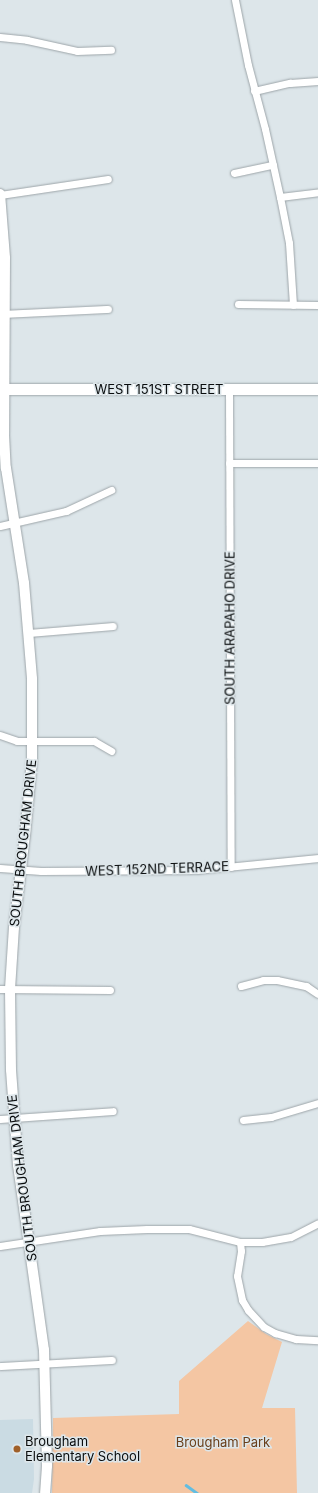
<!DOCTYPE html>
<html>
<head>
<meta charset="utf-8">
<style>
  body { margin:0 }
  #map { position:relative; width:318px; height:1493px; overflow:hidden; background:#dde6ea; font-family:Inter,sans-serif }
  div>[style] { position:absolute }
  .built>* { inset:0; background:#cadbe3 }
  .green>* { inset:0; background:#f4c6a3 }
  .stream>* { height:2.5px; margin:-1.25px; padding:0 1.25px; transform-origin:1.25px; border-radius:1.25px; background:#62bde1 }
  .roads { filter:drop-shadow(0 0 1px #9da5a9) drop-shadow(0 0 1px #9da5a9) }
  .street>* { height:7px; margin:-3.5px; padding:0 3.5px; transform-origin:3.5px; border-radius:3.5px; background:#fff }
  .secondary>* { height:10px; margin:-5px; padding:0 5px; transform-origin:5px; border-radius:5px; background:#fff }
  .primary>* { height:11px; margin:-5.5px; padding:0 5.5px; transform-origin:5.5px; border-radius:5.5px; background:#fff }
  .dots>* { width:11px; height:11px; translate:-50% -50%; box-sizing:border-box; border:2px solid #dde6ea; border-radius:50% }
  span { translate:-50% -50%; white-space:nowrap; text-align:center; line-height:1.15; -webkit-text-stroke:3px #dde6ea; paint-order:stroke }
  .street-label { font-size:13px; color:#0a0d0e }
  .poi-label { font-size:13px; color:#0a0d0e }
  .left { translate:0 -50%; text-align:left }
  .park-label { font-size:13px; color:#693e19 }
</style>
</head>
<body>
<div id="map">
  <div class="built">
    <div style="clip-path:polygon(33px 1419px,34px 1479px,32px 1493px,0 1493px,0 1420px)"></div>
  </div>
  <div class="green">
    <div style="clip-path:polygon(248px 1321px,266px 1334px,282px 1342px,262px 1408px,295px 1408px,297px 1493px,52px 1493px,53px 1418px,179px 1414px,179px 1381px)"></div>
  </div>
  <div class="stream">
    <div style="left:186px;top:1485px;width:14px;rotate:36deg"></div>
  </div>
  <div class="roads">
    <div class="street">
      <div style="left:235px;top:0;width:66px;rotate:78.7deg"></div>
      <div style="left:248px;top:65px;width:66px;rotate:75.1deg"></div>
      <div style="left:265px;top:129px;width:70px;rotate:77.6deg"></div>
      <div style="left:280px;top:197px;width:47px;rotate:78.9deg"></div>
      <div style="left:289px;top:243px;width:62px;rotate:86.3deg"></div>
      <div style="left:0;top:37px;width:27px;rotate:6deg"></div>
      <div style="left:27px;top:40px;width:51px;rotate:12.4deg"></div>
      <div style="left:77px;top:51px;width:34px;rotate:-2deg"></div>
      <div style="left:254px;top:91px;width:37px;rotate:-13deg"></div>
      <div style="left:290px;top:83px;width:28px;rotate:-4deg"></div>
      <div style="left:234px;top:173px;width:40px;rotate:-12deg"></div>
      <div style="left:0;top:195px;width:109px;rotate:-8.4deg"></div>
      <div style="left:280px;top:197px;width:38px;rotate:-7deg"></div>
      <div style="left:238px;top:304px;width:80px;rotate:0.7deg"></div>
      <div style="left:0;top:314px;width:108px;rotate:-2.7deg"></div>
      <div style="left:229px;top:389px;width:478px;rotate:89.8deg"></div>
      <div style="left:229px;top:463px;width:89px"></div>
      <div style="left:0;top:526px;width:68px;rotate:-12.8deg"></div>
      <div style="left:66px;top:511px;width:50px;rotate:-25deg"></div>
      <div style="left:29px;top:633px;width:84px;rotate:-4.8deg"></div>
      <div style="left:0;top:735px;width:18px;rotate:19deg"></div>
      <div style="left:17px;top:741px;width:77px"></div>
      <div style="left:94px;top:741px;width:20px;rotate:30deg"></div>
      <div style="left:0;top:868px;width:41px;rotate:4.2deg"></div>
      <div style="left:41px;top:871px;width:155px;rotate:-0.4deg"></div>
      <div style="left:196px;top:870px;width:123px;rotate:-5.6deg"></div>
      <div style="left:241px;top:986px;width:23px;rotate:-15deg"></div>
      <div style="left:263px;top:980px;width:14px"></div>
      <div style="left:277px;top:980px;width:30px;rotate:12deg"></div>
      <div style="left:306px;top:986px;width:14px;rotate:34deg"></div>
      <div style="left:0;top:989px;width:110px;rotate:0.5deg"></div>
      <div style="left:0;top:1119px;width:113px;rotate:-4deg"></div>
      <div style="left:243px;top:1120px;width:28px;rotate:-6deg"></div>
      <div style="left:271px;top:1117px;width:49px;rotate:-16.6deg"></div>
      <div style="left:240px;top:1242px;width:9px;rotate:84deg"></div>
      <div style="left:241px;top:1251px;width:25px;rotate:99deg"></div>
      <div style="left:237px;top:1276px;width:25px;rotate:78deg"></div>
      <div style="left:242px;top:1300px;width:12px;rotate:59deg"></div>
      <div style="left:248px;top:1310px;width:23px;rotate:47deg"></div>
      <div style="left:264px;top:1327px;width:13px;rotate:29deg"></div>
      <div style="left:275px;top:1333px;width:22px;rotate:16deg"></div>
      <div style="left:296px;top:1339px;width:22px;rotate:3deg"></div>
      <div style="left:0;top:1246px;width:101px;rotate:-8.5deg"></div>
      <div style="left:100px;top:1231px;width:47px;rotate:-2.4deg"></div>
      <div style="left:147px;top:1229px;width:42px"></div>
      <div style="left:189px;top:1229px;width:53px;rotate:14.3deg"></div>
      <div style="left:240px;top:1242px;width:22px"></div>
      <div style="left:262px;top:1242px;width:29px;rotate:-10deg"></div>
      <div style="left:291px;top:1237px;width:30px;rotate:-27deg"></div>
      <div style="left:0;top:1366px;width:112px;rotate:-3.1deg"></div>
    </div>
    <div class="secondary">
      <div style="left:0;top:194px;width:64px;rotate:85.5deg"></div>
      <div style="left:5px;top:258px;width:177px;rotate:90.3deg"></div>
      <div style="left:4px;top:435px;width:33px;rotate:87deg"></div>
      <div style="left:6px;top:468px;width:116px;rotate:81.1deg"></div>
      <div style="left:24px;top:583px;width:96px;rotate:85.2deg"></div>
      <div style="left:32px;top:679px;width:81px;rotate:90deg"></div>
      <div style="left:32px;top:760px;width:75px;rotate:95.3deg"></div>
      <div style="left:25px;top:835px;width:93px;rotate:96.8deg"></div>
      <div style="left:14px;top:927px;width:62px;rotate:93.7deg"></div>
      <div style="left:10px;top:989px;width:81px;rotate:89.3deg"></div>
      <div style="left:11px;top:1070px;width:95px;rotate:85.8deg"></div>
      <div style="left:18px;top:1165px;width:187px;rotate:82deg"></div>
      <div style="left:44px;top:1350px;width:116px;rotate:88.5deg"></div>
      <div style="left:47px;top:1466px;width:27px;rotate:94deg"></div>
    </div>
    <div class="primary">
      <div style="left:0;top:389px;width:318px"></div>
    </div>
  </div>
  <div class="dots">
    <div style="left:17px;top:1449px;background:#a06029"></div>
  </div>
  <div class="street-label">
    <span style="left:159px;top:389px">WEST 151ST STREET</span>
    <span style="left:230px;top:628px;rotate:-90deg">SOUTH ARAPAHO DRIVE</span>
    <span style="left:23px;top:843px;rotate:-84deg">SOUTH BROUGHAM DRIVE</span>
    <span style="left:157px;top:869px;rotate:-2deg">WEST 152ND TERRACE</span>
    <span style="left:22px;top:1178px;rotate:-97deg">SOUTH BROUGHAM DRIVE</span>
  </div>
  <div class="poi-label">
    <span class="left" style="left:25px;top:1449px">Brougham<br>Elementary School</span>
  </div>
  <div class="park-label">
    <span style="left:223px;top:1442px">Brougham Park</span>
  </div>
</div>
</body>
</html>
